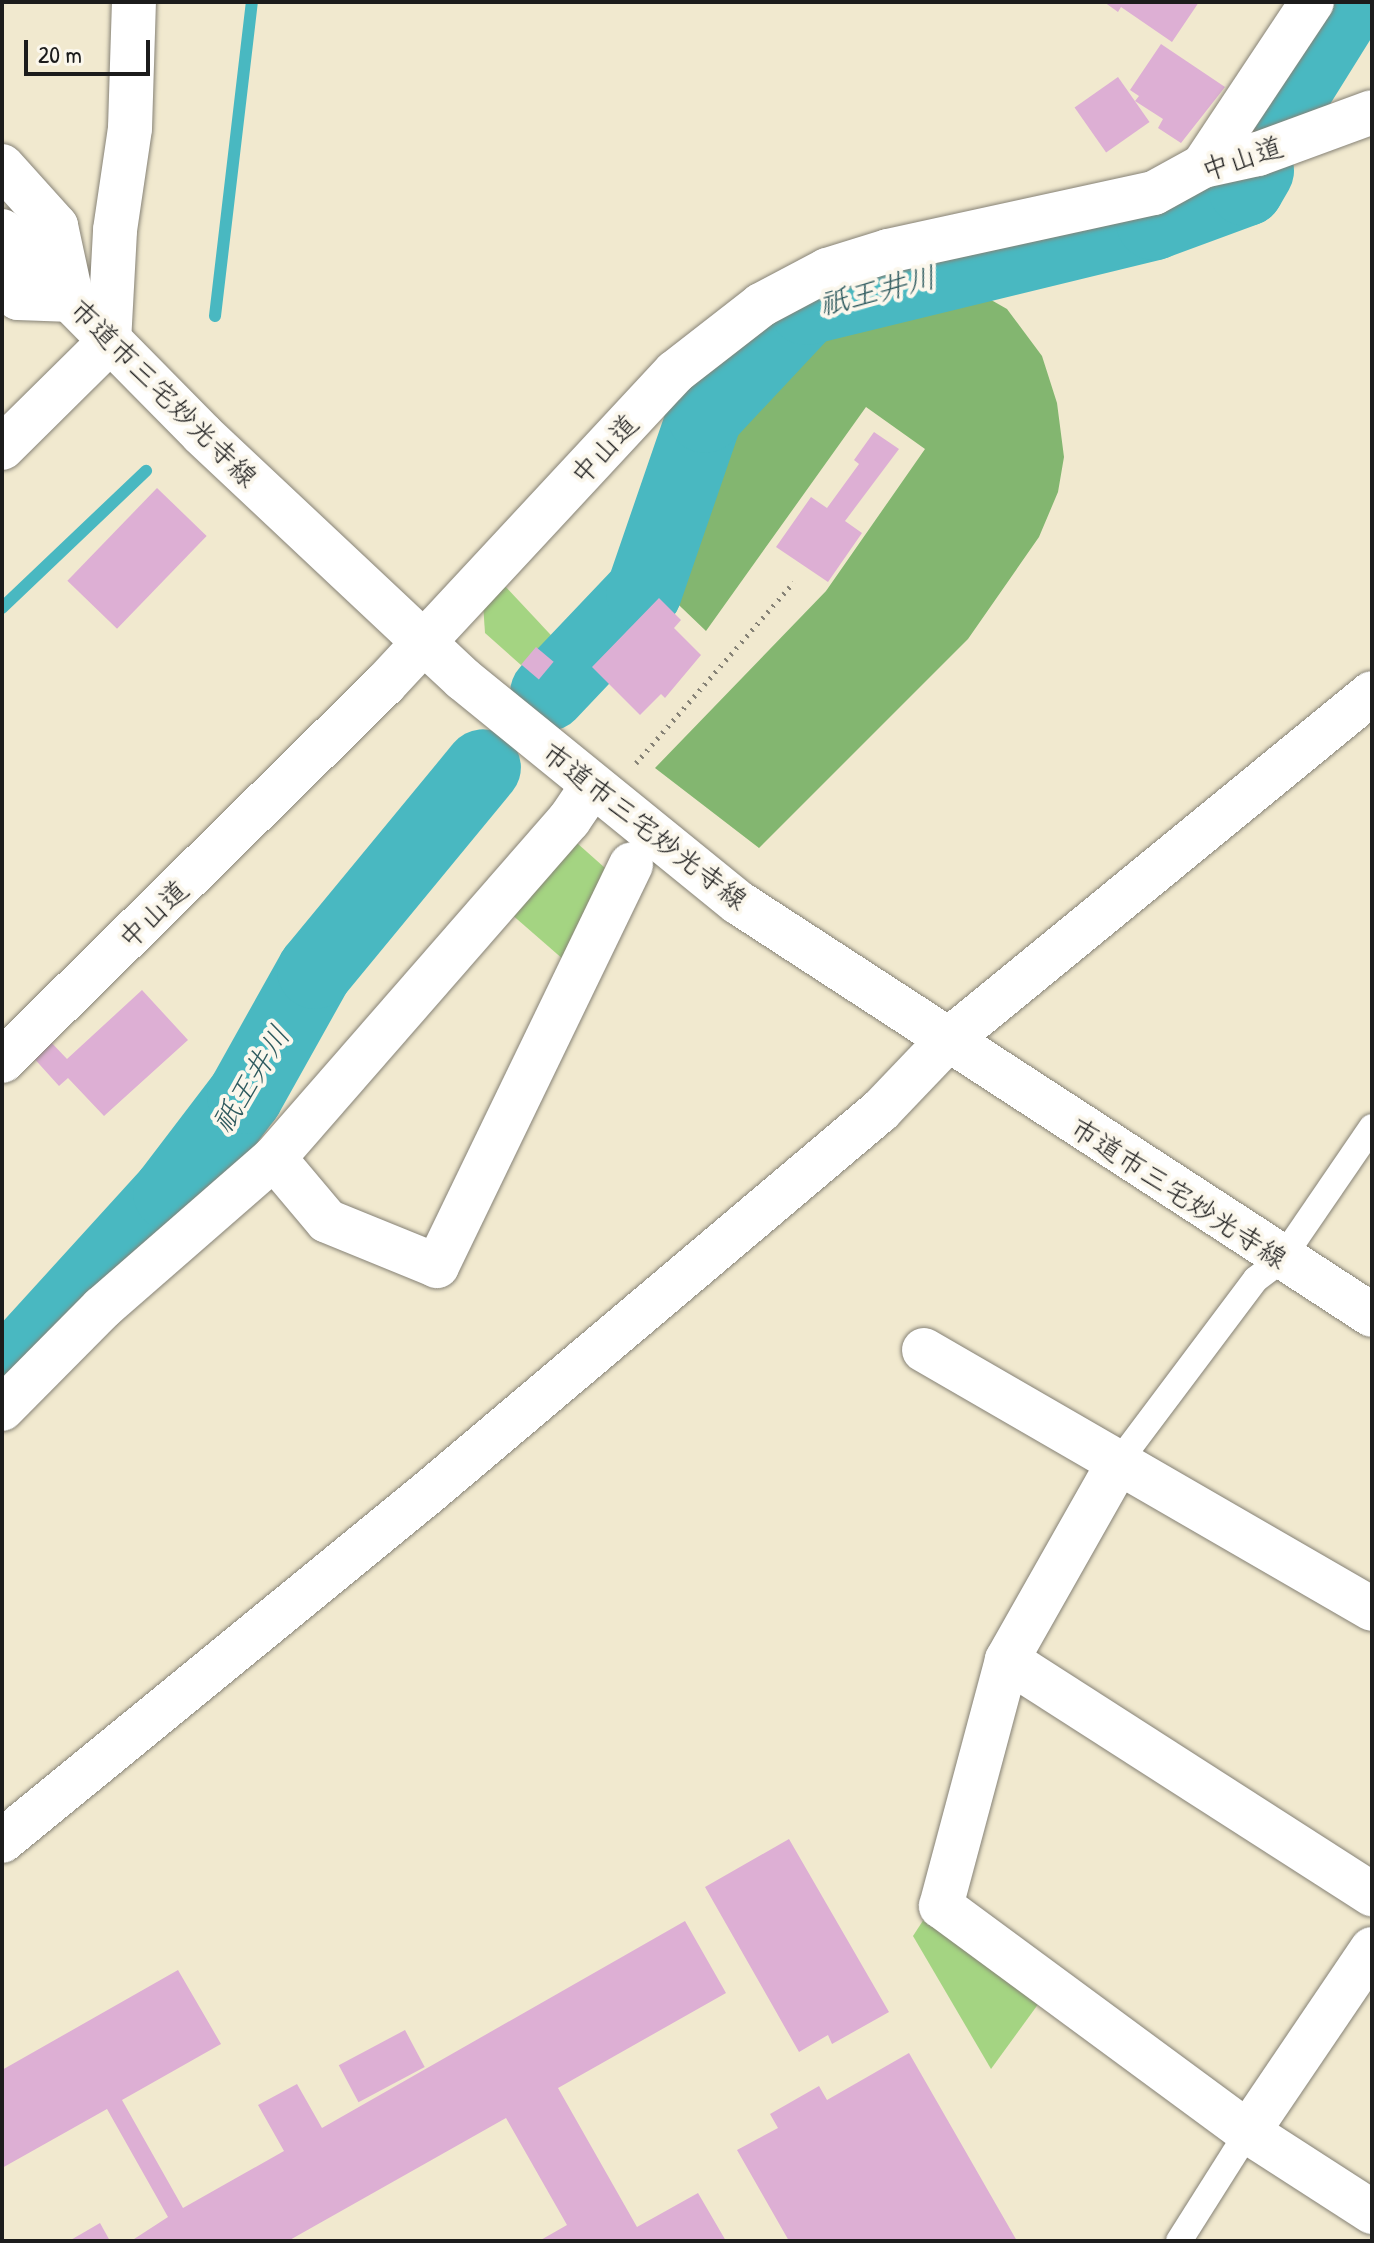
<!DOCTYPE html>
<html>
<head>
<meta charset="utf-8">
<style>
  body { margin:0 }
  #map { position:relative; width:1374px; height:2243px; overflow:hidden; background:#f1e9cf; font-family:"Patrick Hand","Klee One",sans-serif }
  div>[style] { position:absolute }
  .green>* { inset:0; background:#a4d482 }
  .forest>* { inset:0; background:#83b670 }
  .stream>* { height:12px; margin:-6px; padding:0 6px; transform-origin:6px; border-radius:6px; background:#49b8c1 }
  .river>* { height:76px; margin:-38px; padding:0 38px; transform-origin:38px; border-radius:38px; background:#49b8c1 }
  .building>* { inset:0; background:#ddafd4; transform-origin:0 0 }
  .path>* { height:5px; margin-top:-2.5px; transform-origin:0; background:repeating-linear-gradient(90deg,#868276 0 2px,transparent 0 8px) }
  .roads { filter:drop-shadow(0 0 2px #868276) drop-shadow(0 0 2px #868276) }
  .lane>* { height:26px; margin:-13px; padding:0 13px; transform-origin:13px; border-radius:13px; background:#fff }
  .street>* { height:44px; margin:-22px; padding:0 22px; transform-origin:22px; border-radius:22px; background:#fff }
  .secondary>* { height:44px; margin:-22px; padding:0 22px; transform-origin:22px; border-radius:22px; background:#fff }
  span { translate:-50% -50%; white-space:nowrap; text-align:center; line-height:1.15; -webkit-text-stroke:8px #fbf7ec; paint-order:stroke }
  .street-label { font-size:28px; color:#1c1c1c }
  .water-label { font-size:30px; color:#2e5a5e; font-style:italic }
  .frame { position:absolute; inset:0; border:4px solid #1c1c1c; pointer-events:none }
  .scale { position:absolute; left:24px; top:40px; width:126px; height:36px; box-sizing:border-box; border:4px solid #1c1c1c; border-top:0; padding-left:10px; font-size:24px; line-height:28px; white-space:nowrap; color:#1c1c1c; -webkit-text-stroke:6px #fbf7ec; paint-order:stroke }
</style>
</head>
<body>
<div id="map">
  <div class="green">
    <div style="clip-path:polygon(503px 584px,563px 648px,539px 681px,485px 633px,483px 603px)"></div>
    <div style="clip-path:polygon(568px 835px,614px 876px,572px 967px,503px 907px)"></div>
    <div style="clip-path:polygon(924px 1919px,1039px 2003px,991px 2069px,913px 1936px)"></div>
  </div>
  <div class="forest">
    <div style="clip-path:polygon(949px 276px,1007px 309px,1042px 356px,1057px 403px,1064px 457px,1058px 492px,1039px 537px,968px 639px,759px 848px,655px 768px,826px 591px,925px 449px,866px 407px,706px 631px,658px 585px,678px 502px,714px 412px,772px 353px,820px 316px)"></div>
  </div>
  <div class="stream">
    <div style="left:215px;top:316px;width:316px;rotate:-83.3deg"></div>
    <div style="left:2px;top:608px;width:199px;rotate:-43.6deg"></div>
  </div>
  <div class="river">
    <div style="left:1273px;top:124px;width:144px;rotate:-58.1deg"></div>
    <div style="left:548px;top:693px;width:139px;rotate:-46.5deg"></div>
    <div style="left:644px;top:592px;width:187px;rotate:-71deg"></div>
    <div style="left:705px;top:415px;width:148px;rotate:-46.9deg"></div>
    <div style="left:806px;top:307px;width:358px;rotate:-13.7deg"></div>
    <div style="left:1154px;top:222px;width:98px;rotate:-20.3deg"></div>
    <div style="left:1246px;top:188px;width:20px;rotate:-60deg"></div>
    <div style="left:2px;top:1379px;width:251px;rotate:-47.7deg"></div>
    <div style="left:171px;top:1193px;width:122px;rotate:-52.7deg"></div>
    <div style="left:245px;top:1096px;width:143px;rotate:-60.8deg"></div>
    <div style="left:315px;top:971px;width:264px;rotate:-50.5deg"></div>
  </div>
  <div class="building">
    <div style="clip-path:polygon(1104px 2px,1199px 2px,1172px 42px,1121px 7px,1118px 12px)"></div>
    <div style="clip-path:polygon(1161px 44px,1225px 87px,1181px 143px,1158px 128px,1163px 119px,1135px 101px,1139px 96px,1130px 90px)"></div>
    <div style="left:1118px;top:77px;width:55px;height:53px;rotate:55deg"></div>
    <div style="clip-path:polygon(874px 432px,899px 449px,845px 521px,862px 533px,828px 582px,776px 547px,811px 497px,827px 508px,859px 464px,854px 460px)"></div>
    <div style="left:157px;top:488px;width:69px;height:129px;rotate:44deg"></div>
    <div style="clip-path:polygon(659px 598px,681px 620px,674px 628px,701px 655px,665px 698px,661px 694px,640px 715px,592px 667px)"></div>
    <div style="left:536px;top:647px;width:23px;height:23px;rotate:40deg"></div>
    <div style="clip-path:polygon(142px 990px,188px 1040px,104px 1116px,68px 1078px,59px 1086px,31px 1055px,48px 1039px,67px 1059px)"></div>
    <div style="clip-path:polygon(789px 1839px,889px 2012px,832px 2044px,828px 2035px,799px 2052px,705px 1887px)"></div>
    <div style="clip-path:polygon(685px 1921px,726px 1993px,558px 2088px,637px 2227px,698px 2193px,726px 2241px,539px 2241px,567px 2225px,506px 2118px,288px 2241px,131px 2241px,168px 2217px,107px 2109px,2px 2168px,2px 2070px,178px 1970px,221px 2044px,122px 2100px,183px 2208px,284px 2151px,258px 2105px,297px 2084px,322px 2128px)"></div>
    <div style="left:405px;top:2030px;width:42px;height:75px;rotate:62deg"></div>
    <div style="clip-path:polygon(909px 2053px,1017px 2241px,789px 2241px,737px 2150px,778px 2128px,770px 2114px,819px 2086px,827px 2100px)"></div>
    <div style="clip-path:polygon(100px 2223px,110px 2241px,69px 2241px)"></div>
  </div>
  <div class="path">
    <div style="left:636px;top:763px;width:240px;rotate:-48.9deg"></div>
  </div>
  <div class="roads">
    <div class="lane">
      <div style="left:1120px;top:1460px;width:226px;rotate:-53.1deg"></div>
      <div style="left:1256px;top:1279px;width:31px;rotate:-37deg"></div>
      <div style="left:1281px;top:1260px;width:161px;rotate:-55.6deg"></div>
      <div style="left:1179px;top:2241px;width:129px;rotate:-57.7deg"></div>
    </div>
    <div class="street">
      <div style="left:2px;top:166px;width:81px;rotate:48deg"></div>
      <div style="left:56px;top:226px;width:76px;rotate:77.8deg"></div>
      <div style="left:72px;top:300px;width:54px;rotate:-177.9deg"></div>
      <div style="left:18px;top:298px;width:23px;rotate:-135deg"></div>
      <div style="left:1203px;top:166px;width:197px;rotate:-56.4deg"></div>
      <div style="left:2px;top:448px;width:151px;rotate:-44.7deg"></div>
      <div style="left:109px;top:342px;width:112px;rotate:-86.9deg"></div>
      <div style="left:115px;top:230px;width:103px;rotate:-81.6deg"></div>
      <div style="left:130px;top:128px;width:126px;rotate:-88.2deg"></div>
      <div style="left:2px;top:1061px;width:537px;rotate:-44.55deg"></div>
      <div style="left:385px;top:684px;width:426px;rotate:-47.1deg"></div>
      <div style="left:675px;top:372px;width:109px;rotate:-37.9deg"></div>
      <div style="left:761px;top:305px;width:75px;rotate:-27.9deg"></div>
      <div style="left:827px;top:270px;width:64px;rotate:-17.3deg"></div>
      <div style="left:888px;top:251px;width:272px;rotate:-12.3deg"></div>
      <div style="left:1154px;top:193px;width:56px;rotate:-28.9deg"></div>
      <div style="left:1203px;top:166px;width:56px;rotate:-12.3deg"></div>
      <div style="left:1258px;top:154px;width:121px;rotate:-20.2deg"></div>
      <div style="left:274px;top:1158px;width:82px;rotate:49.9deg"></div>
      <div style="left:327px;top:1221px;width:119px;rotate:22.2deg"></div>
      <div style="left:437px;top:1266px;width:446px;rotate:-64.2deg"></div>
      <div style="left:924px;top:1350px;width:517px;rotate:30.03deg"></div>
      <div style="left:2px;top:1409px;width:142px;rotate:-45.3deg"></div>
      <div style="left:102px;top:1308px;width:228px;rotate:-41.1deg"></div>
      <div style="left:274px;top:1158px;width:449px;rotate:-48.9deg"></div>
      <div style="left:569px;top:820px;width:41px;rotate:-55.9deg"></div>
      <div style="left:1120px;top:1460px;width:230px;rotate:119.5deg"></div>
      <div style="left:1007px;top:1660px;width:255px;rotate:105deg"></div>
      <div style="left:941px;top:1906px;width:381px;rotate:36.4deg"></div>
      <div style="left:1248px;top:2132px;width:148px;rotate:32.8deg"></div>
      <div style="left:1007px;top:1660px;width:434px;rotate:32.7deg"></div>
      <div style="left:1248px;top:2132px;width:221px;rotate:-55.9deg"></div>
    </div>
    <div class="secondary">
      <div style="left:2px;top:231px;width:285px;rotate:45.4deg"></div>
      <div style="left:202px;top:434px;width:358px;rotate:43.2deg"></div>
      <div style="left:463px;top:679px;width:355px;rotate:39.1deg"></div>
      <div style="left:739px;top:903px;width:755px;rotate:33.06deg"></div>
      <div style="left:2px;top:1841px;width:553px;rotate:-39.27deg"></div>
      <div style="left:430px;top:1491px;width:590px;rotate:-40.19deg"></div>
      <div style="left:881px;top:1110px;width:95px;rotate:-46.3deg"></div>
      <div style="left:947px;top:1041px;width:549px;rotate:-39.31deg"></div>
    </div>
  </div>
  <div class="street-label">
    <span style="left:1242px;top:158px;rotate:-18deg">中山道</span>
    <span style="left:164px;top:393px;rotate:45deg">市道市三宅妙光寺線</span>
    <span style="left:604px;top:449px;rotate:-47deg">中山道</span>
    <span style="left:645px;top:826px;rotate:38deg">市道市三宅妙光寺線</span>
    <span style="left:153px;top:914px;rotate:-44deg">中山道</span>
    <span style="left:1179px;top:1193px;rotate:33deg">市道市三宅妙光寺線</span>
  </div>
  <div class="water-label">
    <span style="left:877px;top:290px;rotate:-14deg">祇王井川</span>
    <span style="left:250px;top:1079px;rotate:-58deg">祇王井川</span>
  </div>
  <div class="frame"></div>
  <div class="scale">20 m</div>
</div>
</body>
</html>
